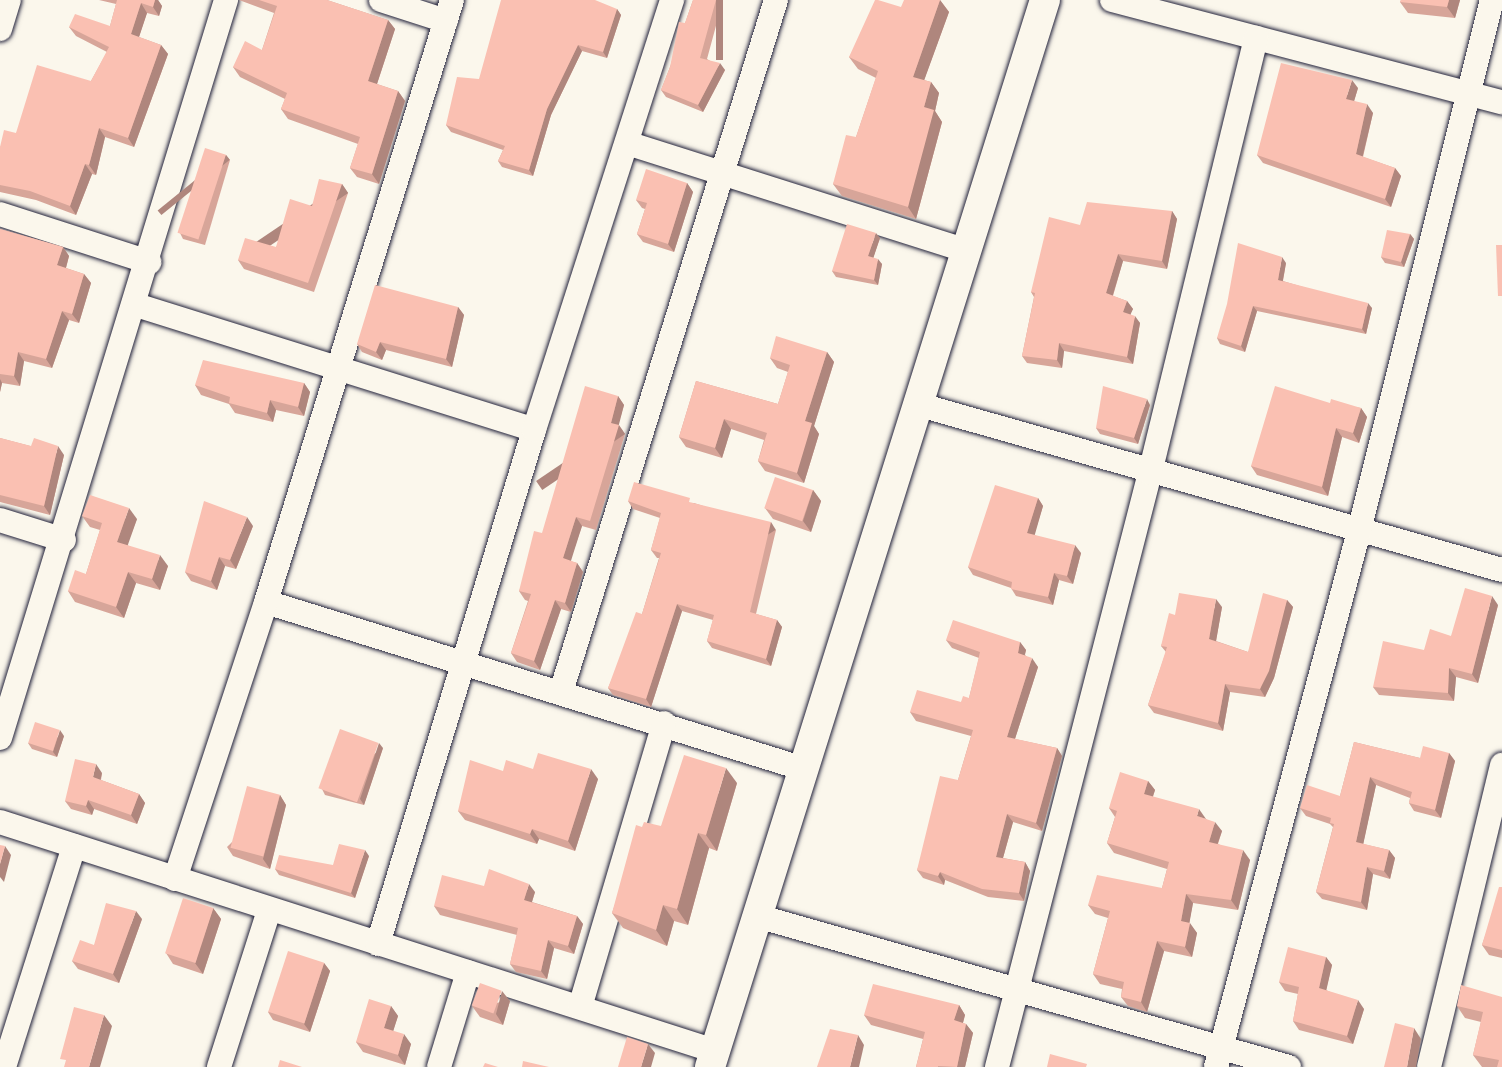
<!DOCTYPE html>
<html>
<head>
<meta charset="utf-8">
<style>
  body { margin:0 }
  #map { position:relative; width:1502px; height:1067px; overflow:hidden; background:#fbf7ec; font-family:"Patrick Hand",sans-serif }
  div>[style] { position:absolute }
  .roads { filter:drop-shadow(0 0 2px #22223b) drop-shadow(0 0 2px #22223b) }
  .minor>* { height:24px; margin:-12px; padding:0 12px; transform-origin:12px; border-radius:12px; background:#fbf7ec }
  .tertiary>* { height:30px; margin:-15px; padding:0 15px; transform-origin:15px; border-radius:15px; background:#fbf7ec }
  .wall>* { inset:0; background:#d7a599 }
  .shaded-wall>* { inset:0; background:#af867d; transform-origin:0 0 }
  .building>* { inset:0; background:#fac0b2; transform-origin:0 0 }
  span { translate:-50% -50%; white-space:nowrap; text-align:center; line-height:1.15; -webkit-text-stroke:4.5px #fbf7ec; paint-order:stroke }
</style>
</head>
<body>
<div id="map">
  <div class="roads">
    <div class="minor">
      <div style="left:381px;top:0;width:68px;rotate:17.9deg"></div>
      <div style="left:1112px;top:0;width:403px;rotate:14.7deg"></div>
      <div style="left:0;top:29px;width:30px;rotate:-73deg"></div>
      <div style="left:627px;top:143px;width:357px;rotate:17.6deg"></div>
      <div style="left:0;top:214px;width:157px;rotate:17.9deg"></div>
      <div style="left:136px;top:305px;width:417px;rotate:17.4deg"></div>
      <div style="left:920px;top:405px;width:605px;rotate:15.83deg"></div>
      <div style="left:0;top:520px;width:67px;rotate:17.4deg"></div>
      <div style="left:266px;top:602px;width:560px;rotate:17.24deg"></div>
      <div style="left:561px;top:692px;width:725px;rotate:-72.74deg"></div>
      <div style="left:0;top:738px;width:772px;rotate:-72.97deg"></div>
      <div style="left:0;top:822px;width:751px;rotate:17.76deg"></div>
      <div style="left:175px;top:879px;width:292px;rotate:-71.8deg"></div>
      <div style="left:266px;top:602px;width:630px;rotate:-72.83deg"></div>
      <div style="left:757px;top:916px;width:553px;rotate:15.85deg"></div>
      <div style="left:378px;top:944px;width:537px;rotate:-73.12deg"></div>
      <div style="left:534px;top:430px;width:452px;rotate:-72.2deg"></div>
      <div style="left:580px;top:1007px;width:296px;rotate:-73.5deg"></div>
      <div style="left:4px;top:1067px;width:232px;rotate:-72.4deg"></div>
      <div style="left:219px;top:1067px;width:165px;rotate:-72.3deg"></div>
      <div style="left:439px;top:1067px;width:99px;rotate:-73deg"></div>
      <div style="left:997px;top:1067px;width:613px;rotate:-75.56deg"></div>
      <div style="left:1150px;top:473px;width:448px;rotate:-76.3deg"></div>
      <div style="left:1216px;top:1067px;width:555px;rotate:-75.06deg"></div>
      <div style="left:1359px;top:531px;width:547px;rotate:-75.94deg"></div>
      <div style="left:1429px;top:1067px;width:311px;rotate:-76.4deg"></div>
    </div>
    <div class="tertiary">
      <div style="left:710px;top:1067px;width:1118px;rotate:-72.57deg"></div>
    </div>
  </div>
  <div class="wall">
    <div style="clip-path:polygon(99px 0,158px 0,162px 6px,159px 16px,147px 13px,139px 37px,161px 45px,168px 54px,134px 147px,105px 137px,96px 175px,92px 174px,76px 215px,36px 200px,0 192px,0 147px,16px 133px,91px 81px,107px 52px,76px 36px,69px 27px,110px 26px,116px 4px)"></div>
    <div style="clip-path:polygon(239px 0,327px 0,388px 20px,395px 29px,377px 84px,398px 91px,405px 101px,379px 184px,357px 177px,350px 168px,358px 144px,288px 119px,281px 109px,285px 99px,240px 77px,233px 67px,262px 50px,274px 13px)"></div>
    <div style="clip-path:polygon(693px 0,723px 0,707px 59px,725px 70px,703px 112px,666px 97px,661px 90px,670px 67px)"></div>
    <div style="clip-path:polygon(940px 0,949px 12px,924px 80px,931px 82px,939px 93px,935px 111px,942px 122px,916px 219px,842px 196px,833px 184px,856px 137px,876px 78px,858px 69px,849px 57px,901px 7px)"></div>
    <div style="clip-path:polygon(1401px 0,1460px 0,1455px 18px,1408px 13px,1400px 2px)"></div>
    <div style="clip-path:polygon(617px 9px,621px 15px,607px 58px,582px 51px,551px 115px,533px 176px,502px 167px,498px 161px,503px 150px,451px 132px,446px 125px,479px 79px)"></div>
    <div style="clip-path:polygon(1358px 88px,1354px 101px,1373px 113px,1363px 157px,1395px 168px,1401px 176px,1391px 207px,1263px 163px,1257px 155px)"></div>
    <div style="clip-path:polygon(226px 155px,230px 160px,205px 245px,183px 239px,180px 233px)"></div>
    <div style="clip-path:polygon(687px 183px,693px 192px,674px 252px,643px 242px,637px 234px,645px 209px,642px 208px,636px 200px)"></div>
    <div style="clip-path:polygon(342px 184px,348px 193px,314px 292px,244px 269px,238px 260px,276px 247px)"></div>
    <div style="clip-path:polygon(1172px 211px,1177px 219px,1167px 269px,1123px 261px,1113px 296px,1127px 301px,1133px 309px,1130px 314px,1140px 323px,1133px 364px,1064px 351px,1062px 368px,1027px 363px,1022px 356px,1034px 297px,1031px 292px,1080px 225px)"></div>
    <div style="clip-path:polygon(0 229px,63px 247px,69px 256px,66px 268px,84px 274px,91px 283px,79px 323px,69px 320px,52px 368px,24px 361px,20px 386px,2px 383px,0 392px)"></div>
    <div style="clip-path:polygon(1410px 234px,1414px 239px,1404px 267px,1385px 263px,1381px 257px)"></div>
    <div style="clip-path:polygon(880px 238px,873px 258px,882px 264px,878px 285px,836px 277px,832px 271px)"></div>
    <div style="clip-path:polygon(1286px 263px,1283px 281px,1372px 308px,1366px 334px,1257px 311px,1245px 352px,1220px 344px,1217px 338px)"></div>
    <div style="clip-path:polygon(458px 307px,464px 315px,452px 367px,386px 350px,382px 360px,362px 352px,357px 344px)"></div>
    <div style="clip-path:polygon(827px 352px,834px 362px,814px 426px,819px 434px,804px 483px,765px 471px,758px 461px,764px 440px,731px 429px,722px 458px,686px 447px,679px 437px,696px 381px,778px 404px,788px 372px,777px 368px,770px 358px)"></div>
    <div style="clip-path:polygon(304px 383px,310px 392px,304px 416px,276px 410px,273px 422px,235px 413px,229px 404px,201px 395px,195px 385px)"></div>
    <div style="clip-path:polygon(618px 396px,624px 405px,618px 425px,625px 434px,596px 530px,582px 526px,570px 561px,577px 563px,583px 572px,571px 612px,561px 609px,540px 670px,517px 662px,511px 653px,528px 601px,525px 600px,519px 591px)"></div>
    <div style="clip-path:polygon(1330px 403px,1361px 408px,1367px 417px,1359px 443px,1342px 437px,1328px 496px,1257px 475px,1251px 466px)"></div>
    <div style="clip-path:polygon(1150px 405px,1138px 444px,1100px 434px,1096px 428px)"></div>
    <div style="clip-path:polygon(0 438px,64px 455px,50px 515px,0 502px)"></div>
    <div style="clip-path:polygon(813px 490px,821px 501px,811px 532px,773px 519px,765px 508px)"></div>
    <div style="clip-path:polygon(1038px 498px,1043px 506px,1034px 535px,1081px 553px,1073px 584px,1059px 580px,1053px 605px,1016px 596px,1011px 588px,973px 575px,968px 567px)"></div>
    <div style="clip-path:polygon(628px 501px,694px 503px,776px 530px,756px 614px,777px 620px,782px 627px,771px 666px,712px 648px,707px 641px,713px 620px,682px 611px,651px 707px,613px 695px,608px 688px,642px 614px,659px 558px,657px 558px,651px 550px,660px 518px,633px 509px)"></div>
    <div style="clip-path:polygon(82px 516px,137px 519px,127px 545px,168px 566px,160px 590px,136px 583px,124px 618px,75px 602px,68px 591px,86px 574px,100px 530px,90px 527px)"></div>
    <div style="clip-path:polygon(253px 526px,236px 569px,225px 566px,217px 590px,191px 581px,185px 572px)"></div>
    <div style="clip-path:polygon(1287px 600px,1293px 607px,1274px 678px,1265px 697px,1230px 692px,1223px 731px,1154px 713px,1148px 705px,1166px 652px,1161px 646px,1175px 615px,1222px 607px,1216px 641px,1248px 652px)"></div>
    <div style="clip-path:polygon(1498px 605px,1478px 683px,1456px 677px,1454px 701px,1379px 695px,1373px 687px,1424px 650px,1451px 636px)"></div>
    <div style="clip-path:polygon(946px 640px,1020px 642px,1026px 650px,1025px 655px,1038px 667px,1015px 739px,1057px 748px,1062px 756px,1042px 831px,1013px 822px,1003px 858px,1025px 862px,1030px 871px,1024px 901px,988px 897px,945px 880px,944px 885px,923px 878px,917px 870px,958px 780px,971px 736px,916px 721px,910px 712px,961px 702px,969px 698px,979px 658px,952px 648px)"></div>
    <div style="clip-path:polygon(64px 736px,57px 757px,32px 749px,28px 743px)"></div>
    <div style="clip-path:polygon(1354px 742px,1420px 758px,1449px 753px,1455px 761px,1441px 818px,1414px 811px,1409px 803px,1410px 798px,1376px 785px,1363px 844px,1389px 850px,1395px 858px,1390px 879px,1373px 874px,1367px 910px,1322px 899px,1316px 892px,1333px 827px,1330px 824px,1306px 816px,1300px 808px,1340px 796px)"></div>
    <div style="clip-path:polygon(383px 748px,364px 805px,325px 795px,322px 789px)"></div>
    <div style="clip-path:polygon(533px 769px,598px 779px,575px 851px,539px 839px,537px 844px,465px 820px,458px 811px,503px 771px)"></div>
    <div style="clip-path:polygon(102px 773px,101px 780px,139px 794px,145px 803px,137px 824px,94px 809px,92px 815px,71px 809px,65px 801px)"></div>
    <div style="clip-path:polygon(1148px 781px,1155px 790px,1153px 797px,1206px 819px,1222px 831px,1218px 844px,1250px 860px,1238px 910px,1193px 903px,1189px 923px,1197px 933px,1192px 957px,1164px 951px,1147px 1012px,1128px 1006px,1121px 997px,1122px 989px,1100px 984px,1093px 974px,1108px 918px,1095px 914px,1088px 905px,1162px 888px,1167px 869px,1114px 853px,1107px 843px,1115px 817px,1109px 808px)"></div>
    <div style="clip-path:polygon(737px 783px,717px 851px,709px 848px,688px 925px,674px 921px,667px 946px,623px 928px,612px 913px,642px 827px,661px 826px)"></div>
    <div style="clip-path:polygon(280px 795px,286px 805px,270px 869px,233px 856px,227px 847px)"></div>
    <div style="clip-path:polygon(369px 856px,355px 898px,279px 875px,275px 869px,333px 865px)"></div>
    <div style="clip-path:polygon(484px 886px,535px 892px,532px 902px,577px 916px,583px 924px,574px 954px,554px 948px,547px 979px,516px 972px,510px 964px,517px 935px,440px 915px,434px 906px)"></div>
    <div style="clip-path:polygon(1502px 887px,1502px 958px,1489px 955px,1482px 945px)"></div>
    <div style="clip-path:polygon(213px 908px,221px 919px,203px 974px,173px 964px,166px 953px)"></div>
    <div style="clip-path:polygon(142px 919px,119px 983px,78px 969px,72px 961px,94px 945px)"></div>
    <div style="clip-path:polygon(1326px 957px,1332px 965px,1326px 990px,1364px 1009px,1353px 1044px,1299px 1030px,1293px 1021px,1298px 994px,1285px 991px,1279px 982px)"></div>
    <div style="clip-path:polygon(324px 963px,330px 971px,310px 1032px,273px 1020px,268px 1012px)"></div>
    <div style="clip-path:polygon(1502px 997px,1502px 1067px,1482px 1067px,1473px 1055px,1481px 1022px,1465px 1018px,1457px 1006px)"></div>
    <div style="clip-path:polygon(510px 1001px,503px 1025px,480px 1017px,472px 1006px)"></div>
    <div style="clip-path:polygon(959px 1005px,965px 1015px,963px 1023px,966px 1024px,973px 1033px,965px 1067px,916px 1067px,923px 1039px,871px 1025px,864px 1015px)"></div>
    <div style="clip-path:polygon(391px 1006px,398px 1016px,393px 1031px,411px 1044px,405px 1065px,363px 1052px,356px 1042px)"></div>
  </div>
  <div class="shaded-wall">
    <div style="clip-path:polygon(155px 0,158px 0,162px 6px,159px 16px,153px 7px)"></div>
    <div style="left:716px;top:0;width:7px;height:60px"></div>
    <div style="clip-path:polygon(940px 0,949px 12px,921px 89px,913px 77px)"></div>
    <div style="clip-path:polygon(1449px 0,1460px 0,1455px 18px,1447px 7px)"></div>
    <div style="clip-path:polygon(141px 3px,147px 13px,137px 43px,131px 34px)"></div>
    <div style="clip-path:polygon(617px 9px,621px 15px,607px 58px,603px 52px)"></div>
    <div style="clip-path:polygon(388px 20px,395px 29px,375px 90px,368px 81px)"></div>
    <div style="clip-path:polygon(161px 45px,168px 54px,134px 147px,128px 138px)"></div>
    <div style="clip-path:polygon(578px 45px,582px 51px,551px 115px,533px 176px,529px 170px,547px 109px)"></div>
    <div style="clip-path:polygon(720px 63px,725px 70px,703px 112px,698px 105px)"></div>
    <div style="clip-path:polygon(1352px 80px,1358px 88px,1352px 108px,1346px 99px)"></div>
    <div style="clip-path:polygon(931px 82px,939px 93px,935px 111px,942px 122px,916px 219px,908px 207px,924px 107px)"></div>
    <div style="clip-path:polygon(398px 91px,405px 101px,379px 184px,372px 174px)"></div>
    <div style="clip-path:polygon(1367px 104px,1373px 113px,1361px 163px,1356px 154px)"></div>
    <div style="clip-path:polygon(99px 128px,105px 137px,96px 175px,89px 165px)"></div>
    <div style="left:226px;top:155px;width:6px;height:88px;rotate:51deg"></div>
    <div style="clip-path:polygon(85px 164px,92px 174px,76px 215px,70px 206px)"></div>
    <div style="clip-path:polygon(1395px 168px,1401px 176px,1391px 207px,1385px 199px)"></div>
    <div style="clip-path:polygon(687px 183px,693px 192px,674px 252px,668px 244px)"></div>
    <div style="left:342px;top:184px;width:11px;height:105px;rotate:56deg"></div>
    <div style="clip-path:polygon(1172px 211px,1177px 219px,1167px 269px,1162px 261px)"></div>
    <div style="clip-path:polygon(876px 233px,880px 238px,872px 262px,868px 256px)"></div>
    <div style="clip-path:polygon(1410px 234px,1414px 239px,1404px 267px,1401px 262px)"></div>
    <div style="clip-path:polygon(63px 247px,69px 256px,64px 275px,57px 265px)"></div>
    <div style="clip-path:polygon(1118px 254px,1123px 261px,1111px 301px,1106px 293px)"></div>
    <div style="clip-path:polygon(1282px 257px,1286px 263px,1282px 285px,1278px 280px)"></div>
    <div style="clip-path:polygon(878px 259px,882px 264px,878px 285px,874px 280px)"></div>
    <div style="clip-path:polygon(84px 274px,91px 283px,79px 323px,72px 314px)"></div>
    <div style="clip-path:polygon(1127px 301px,1133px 309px,1128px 320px,1123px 312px)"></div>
    <div style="clip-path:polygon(1368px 303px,1372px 308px,1366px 334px,1362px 329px)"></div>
    <div style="clip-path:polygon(1253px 306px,1257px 311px,1245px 352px,1241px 346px)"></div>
    <div style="clip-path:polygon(458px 307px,464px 315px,452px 367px,446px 359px)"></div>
    <div style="clip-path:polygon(62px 311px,69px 320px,52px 368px,46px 359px)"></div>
    <div style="clip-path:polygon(1135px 316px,1140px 323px,1133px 364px,1127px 357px)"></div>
    <div style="clip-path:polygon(380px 342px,386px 350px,382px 360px,376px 352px)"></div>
    <div style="clip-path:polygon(1059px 343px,1064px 351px,1062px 368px,1057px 360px)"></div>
    <div style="clip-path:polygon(18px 352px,24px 361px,20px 386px,14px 376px)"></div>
    <div style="clip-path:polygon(827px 352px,834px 362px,814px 426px,819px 434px,804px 483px,797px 473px,805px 421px)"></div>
    <div style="clip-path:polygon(0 379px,2px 383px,0 392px)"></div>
    <div style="clip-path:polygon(304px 383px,310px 392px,304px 416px,298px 407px)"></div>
    <div style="clip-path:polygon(618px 396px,624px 405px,617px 432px,611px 423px)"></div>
    <div style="clip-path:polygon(1147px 399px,1150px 405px,1138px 444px,1134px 438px)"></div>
    <div style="clip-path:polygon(270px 400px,276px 410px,273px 422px,267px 413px)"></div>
    <div style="clip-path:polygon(1361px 408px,1367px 417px,1359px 443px,1353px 433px)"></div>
    <div style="clip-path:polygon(724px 419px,731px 429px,722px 458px,715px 448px)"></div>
    <div style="left:619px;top:425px;width:11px;height:100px;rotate:56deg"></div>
    <div style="clip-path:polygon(1336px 428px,1342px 437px,1328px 496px,1322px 487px)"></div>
    <div style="clip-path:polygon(58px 446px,64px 455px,50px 515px,44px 506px)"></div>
    <div style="clip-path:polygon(813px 490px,821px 501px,811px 532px,803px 521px)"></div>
    <div style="clip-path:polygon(1038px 498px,1043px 506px,1033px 541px,1027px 533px)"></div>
    <div style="clip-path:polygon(129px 508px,137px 519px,125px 553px,117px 542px)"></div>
    <div style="clip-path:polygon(247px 517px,253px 526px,236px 569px,230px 560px)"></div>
    <div style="clip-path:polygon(576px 517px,582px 526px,569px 567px,563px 558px)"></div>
    <div style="left:771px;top:522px;width:9px;height:92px;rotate:58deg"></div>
    <div style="clip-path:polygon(1075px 545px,1081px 553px,1073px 584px,1067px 576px)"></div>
    <div style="clip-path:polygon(160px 555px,168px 566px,160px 590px,152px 579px)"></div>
    <div style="clip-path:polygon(219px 557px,225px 566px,217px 590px,211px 581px)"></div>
    <div style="clip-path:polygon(577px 563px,583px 572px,571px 612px,565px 603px)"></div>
    <div style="clip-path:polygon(128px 572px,136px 583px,124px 618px,116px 607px)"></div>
    <div style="clip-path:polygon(1054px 573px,1059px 580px,1053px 605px,1048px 597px)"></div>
    <div style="clip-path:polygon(1492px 596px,1498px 605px,1478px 683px,1472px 674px)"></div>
    <div style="clip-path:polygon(1216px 599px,1222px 607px,1215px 647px,1209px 639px)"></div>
    <div style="clip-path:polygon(555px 600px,561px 609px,540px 670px,534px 661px)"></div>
    <div style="clip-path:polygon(1287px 600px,1293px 607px,1274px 678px,1265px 697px,1260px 689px)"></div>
    <div style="clip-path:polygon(677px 604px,682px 611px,651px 707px,646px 699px)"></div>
    <div style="clip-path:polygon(777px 620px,782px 627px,771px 666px,766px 659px)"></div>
    <div style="clip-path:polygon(1020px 642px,1026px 650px,1023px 661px,1018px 653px)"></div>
    <div style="clip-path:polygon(1032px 658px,1038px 667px,1013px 745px,1007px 737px)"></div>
    <div style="clip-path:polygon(1449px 668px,1456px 677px,1454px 701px,1448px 693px)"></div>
    <div style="clip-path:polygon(1225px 684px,1230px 692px,1223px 731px,1218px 723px)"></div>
    <div style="clip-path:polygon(60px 730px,64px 736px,57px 757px,53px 752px)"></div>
    <div style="clip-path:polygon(379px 743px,383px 748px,364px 805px,360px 799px)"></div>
    <div style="clip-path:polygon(1057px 748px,1062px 756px,1042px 831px,1036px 823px)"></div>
    <div style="clip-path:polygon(1449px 753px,1455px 761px,1441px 818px,1435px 810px)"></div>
    <div style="clip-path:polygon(96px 764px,102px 773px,99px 786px,93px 777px)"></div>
    <div style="clip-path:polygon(726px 768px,737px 783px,717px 851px,706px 835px)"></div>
    <div style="clip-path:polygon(591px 769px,598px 779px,575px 851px,568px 841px)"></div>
    <div style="clip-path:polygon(1370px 777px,1376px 785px,1362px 850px,1356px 842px)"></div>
    <div style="clip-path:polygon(1148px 781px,1155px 790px,1150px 804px,1144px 794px)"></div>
    <div style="clip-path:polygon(139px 794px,145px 803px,137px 824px,131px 815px)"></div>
    <div style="clip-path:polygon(280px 795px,286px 805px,270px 869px,263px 859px)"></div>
    <div style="clip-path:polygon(88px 800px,94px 809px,92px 815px,86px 806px)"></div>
    <div style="clip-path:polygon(1199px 809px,1206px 819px,1197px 816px)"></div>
    <div style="clip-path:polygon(1007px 814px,1013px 822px,1001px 865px,996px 857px)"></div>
    <div style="clip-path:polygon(1215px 822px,1222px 831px,1215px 851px,1209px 842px)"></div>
    <div style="clip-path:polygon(532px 829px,539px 839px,537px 844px,530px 834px)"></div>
    <div style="clip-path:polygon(698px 833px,709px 848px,688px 925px,677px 909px)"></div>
    <div style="clip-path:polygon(5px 846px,11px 855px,4px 882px,0 877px,0 864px)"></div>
    <div style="clip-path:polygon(365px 850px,369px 856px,355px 898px,351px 893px)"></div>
    <div style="clip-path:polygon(1243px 850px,1250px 860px,1238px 910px,1231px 900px)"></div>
    <div style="clip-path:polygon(1389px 850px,1395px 858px,1390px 879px,1384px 871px)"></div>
    <div style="clip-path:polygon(1025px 862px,1030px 871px,1024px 901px,1019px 893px)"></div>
    <div style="clip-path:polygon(1367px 867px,1373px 874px,1367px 910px,1361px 902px)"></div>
    <div style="clip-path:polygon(940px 872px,945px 880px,944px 885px,938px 876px)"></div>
    <div style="clip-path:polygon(529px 884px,535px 892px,530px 908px,524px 900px)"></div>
    <div style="clip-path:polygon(1186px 894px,1193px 903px,1188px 931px,1181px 921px)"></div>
    <div style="clip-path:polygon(663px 905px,674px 921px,667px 946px,656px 930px)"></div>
    <div style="clip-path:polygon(213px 908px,221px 919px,203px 974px,195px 963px)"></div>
    <div style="clip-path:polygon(136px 911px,142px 919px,119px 983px,113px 974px)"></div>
    <div style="clip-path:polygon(577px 916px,583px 924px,574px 954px,568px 946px)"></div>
    <div style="clip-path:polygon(1190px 923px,1197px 933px,1192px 957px,1185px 947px)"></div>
    <div style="clip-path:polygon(548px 940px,554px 948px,547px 979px,541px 971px)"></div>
    <div style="clip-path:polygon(1157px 941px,1164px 951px,1147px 1012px,1141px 1002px)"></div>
    <div style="clip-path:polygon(1326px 957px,1332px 965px,1325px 996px,1319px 988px)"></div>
    <div style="clip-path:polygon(324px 963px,330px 971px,310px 1032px,304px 1024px)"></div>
    <div style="clip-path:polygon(502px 991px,510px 1001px,503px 1025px,496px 1014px)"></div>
    <div style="clip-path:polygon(1358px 1000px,1364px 1009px,1353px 1044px,1347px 1036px)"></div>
    <div style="clip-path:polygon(959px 1005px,965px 1015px,961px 1030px,954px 1020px)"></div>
    <div style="clip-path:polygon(391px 1006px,398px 1016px,391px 1038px,384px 1028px)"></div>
    <div style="clip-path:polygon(104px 1015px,112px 1026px,100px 1067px,89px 1067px)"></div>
    <div style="clip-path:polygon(966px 1024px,973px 1033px,965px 1067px,957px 1067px)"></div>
    <div style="clip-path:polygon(1414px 1028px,1421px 1039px,1416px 1067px,1407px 1067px)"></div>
    <div style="clip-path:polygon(404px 1034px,411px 1044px,405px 1065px,398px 1055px)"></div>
    <div style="clip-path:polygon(858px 1035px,864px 1045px,859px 1067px,850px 1067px)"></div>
    <div style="clip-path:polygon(648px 1044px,655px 1053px,651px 1067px,641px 1067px)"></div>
  </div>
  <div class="building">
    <div style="clip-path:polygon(117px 0,155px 0,153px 7px,141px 3px,131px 34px,161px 45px,128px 138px,99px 128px,89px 165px,85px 164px,70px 206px,30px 191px,0 185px,0 147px,4px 130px,16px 133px,37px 65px,91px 81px,109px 47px,69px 27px,75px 14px,110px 26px)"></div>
    <div style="clip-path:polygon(259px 0,327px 0,388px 20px,368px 81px,398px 91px,372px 174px,350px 168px,360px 137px,281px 109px,287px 93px,233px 67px,245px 41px,262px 50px,277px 6px)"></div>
    <div style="clip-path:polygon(501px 0,595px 0,617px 9px,603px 52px,578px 45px,547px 109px,529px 170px,498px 161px,505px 146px,446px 125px,457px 77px,479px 79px)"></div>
    <div style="clip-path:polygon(693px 0,716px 0,700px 58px,720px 63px,698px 105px,661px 90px,670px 67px,679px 22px,685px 23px)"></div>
    <div style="clip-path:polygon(875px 0,878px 0,901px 7px,904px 0,940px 0,913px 77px,931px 82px,924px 107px,934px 110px,908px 207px,833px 184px,846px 135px,856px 137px,878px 71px,849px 57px)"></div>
    <div style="clip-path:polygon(1401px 0,1449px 0,1447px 7px,1400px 2px)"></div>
    <div style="clip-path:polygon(1281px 63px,1352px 80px,1346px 99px,1367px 104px,1356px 154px,1395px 168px,1385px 199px,1257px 155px)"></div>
    <div style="left:205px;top:148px;width:22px;height:89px;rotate:18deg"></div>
    <div style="clip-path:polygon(646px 169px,687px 183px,668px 244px,637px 234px,647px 203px,636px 200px)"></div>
    <div style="clip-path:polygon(319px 179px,342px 184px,308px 283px,238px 260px,245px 238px,276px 247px,290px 199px,312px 206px)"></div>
    <div style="clip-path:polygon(1087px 202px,1172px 211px,1162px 261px,1118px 254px,1106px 293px,1127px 301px,1123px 312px,1135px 316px,1127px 357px,1059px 343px,1057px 360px,1022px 356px,1035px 293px,1031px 292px,1049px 217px,1080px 225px)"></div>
    <div style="clip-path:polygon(847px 224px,876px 233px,868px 256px,878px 259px,874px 280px,832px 271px)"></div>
    <div style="clip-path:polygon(0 229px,63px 247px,57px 265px,84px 274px,72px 314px,62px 311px,46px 359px,18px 352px,14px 376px,0 374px)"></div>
    <div style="clip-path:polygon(1387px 230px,1410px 234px,1401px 262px,1381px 257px)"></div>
    <div style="clip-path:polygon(1238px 243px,1282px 257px,1278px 280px,1368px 303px,1362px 329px,1253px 306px,1241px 346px,1217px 338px,1227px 304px)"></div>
    <div style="clip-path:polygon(1496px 245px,1502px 245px,1502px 296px,1498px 296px)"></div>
    <div style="clip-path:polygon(375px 285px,458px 307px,446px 359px,380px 342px,376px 352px,357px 344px)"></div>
    <div style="clip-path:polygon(776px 336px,827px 352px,805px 421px,812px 423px,797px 473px,758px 461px,767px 433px,724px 419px,715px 448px,679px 437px,696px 381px,778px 404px,790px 365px,770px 358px)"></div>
    <div style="clip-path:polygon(203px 360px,304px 383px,298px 407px,270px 400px,267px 413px,229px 403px,230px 397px,195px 385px)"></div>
    <div style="clip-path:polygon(585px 386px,618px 396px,611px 423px,619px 425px,590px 521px,576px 517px,563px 558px,577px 563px,565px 603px,555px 600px,534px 661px,511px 653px,531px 594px,519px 591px,534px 531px,542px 533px)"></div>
    <div style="clip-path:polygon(1103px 386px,1147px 399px,1134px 438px,1096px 428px)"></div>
    <div style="clip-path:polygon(1275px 386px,1330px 403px,1331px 399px,1361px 408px,1353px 433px,1336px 428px,1322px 487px,1251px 466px)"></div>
    <div style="clip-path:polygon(0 438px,31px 446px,34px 438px,58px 446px,44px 506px,0 495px)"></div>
    <div style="left:775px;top:477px;width:40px;height:33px;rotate:19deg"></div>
    <div style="clip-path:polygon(634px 482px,690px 498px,689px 502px,771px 522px,750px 612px,777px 620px,766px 659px,707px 641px,714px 615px,677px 604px,646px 699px,608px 688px,636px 612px,642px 614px,661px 553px,651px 550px,661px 513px,628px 501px)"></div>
    <div style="clip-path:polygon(995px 485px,1038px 498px,1027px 533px,1075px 545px,1067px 576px,1054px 573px,1048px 597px,1011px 589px,1012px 582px,968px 567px)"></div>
    <div style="clip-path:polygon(90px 495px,129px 508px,117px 542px,160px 555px,152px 579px,128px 572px,116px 607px,68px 591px,75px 570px,86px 574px,102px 523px,82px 516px)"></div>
    <div style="clip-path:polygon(204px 501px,247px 517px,230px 560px,219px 557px,211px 581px,185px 572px)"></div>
    <div style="clip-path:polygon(1465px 588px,1492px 596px,1472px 674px,1449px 668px,1448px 693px,1373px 687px,1383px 641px,1424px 650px,1430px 629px,1451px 636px)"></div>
    <div style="clip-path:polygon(1179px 593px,1216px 599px,1209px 639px,1248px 652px,1263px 593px,1287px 600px,1269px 671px,1260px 689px,1225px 684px,1218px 723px,1148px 705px,1167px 647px,1161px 646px,1169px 613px,1175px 615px)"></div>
    <div style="clip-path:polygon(953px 620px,1020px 642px,1018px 653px,1032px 658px,1007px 737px,1057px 748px,1036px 823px,1007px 814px,996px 857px,1025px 862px,1019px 893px,982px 889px,940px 872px,938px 876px,917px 870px,940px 776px,958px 780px,973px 730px,910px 712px,917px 690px,961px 702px,963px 696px,969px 698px,980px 652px,946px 640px)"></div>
    <div style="left:35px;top:722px;width:26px;height:22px;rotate:18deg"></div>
    <div style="left:340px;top:729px;width:41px;height:63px;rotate:20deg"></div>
    <div style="clip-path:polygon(1354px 742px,1420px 758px,1423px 746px,1449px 753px,1435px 810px,1409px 803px,1412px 792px,1370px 777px,1356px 842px,1389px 850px,1384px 871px,1367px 867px,1361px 902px,1316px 892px,1334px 824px,1330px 823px,1331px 818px,1300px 808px,1307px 785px,1340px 796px)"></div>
    <div style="clip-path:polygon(538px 753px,591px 769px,568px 841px,532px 829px,530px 834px,458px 811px,470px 760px,503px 771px,506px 760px,533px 769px)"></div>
    <div style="clip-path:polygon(684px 755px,726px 768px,706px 835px,698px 833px,677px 909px,663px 905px,656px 930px,612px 913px,636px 825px,642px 827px,644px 822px,661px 826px)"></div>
    <div style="clip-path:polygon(75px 759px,96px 764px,93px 777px,139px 794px,131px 815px,88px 800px,86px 806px,65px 801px)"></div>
    <div style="clip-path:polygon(1120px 772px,1148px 781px,1144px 794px,1199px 809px,1197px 816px,1215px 822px,1209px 842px,1243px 850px,1231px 900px,1186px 894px,1181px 921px,1190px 923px,1185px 947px,1157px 941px,1141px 1002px,1121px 997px,1124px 982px,1093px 974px,1110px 911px,1088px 905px,1097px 875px,1162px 888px,1169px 862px,1107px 843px,1117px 811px,1109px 808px)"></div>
    <div style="left:247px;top:786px;width:34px;height:64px;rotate:15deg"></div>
    <div style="clip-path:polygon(339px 844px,365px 850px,351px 893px,275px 869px,279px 855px,333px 865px)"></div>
    <div style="clip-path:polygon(0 845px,5px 846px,0 864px)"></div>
    <div style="clip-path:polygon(489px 869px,529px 884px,524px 900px,577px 916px,568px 946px,548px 940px,541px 971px,510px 964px,518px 928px,434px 906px,442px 875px,484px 886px)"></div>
    <div style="clip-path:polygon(1499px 887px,1502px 887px,1502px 950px,1482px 945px)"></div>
    <div style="left:183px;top:898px;width:32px;height:58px;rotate:18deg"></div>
    <div style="clip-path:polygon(106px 903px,136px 911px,113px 974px,72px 961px,80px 940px,94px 945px)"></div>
    <div style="clip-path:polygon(1288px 947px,1326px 957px,1319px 988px,1358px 1000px,1347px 1036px,1293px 1021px,1299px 987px,1279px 982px)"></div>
    <div style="left:288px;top:951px;width:38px;height:64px;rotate:18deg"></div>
    <div style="left:480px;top:983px;width:23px;height:24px;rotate:20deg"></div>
    <div style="clip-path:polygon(873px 984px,959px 1005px,954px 1020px,966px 1024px,957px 1067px,938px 1066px,938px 1067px,916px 1067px,925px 1032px,864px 1015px)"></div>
    <div style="clip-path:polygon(1461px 985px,1502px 997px,1502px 1067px,1497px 1067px,1499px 1060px,1473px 1055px,1483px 1012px,1457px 1006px)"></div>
    <div style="clip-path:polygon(369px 999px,391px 1006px,384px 1028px,404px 1034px,398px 1055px,356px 1042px)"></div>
    <div style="clip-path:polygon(74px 1007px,104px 1015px,89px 1067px,64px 1067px,66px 1060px,60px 1059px)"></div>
    <div style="clip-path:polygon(1395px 1023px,1414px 1028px,1407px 1067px,1384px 1067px)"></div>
    <div style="clip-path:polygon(830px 1029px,858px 1035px,850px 1067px,817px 1067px)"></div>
    <div style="clip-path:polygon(627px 1037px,648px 1044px,641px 1067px,618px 1067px)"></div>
    <div style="clip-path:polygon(1050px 1054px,1087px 1064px,1086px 1067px,1047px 1067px)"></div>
    <div style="clip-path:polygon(280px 1060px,302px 1067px,278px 1067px)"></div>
    <div style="clip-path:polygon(523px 1061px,549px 1067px,522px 1067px)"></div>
    <div style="clip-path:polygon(485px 1063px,498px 1067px,483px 1067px)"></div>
  </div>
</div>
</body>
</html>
